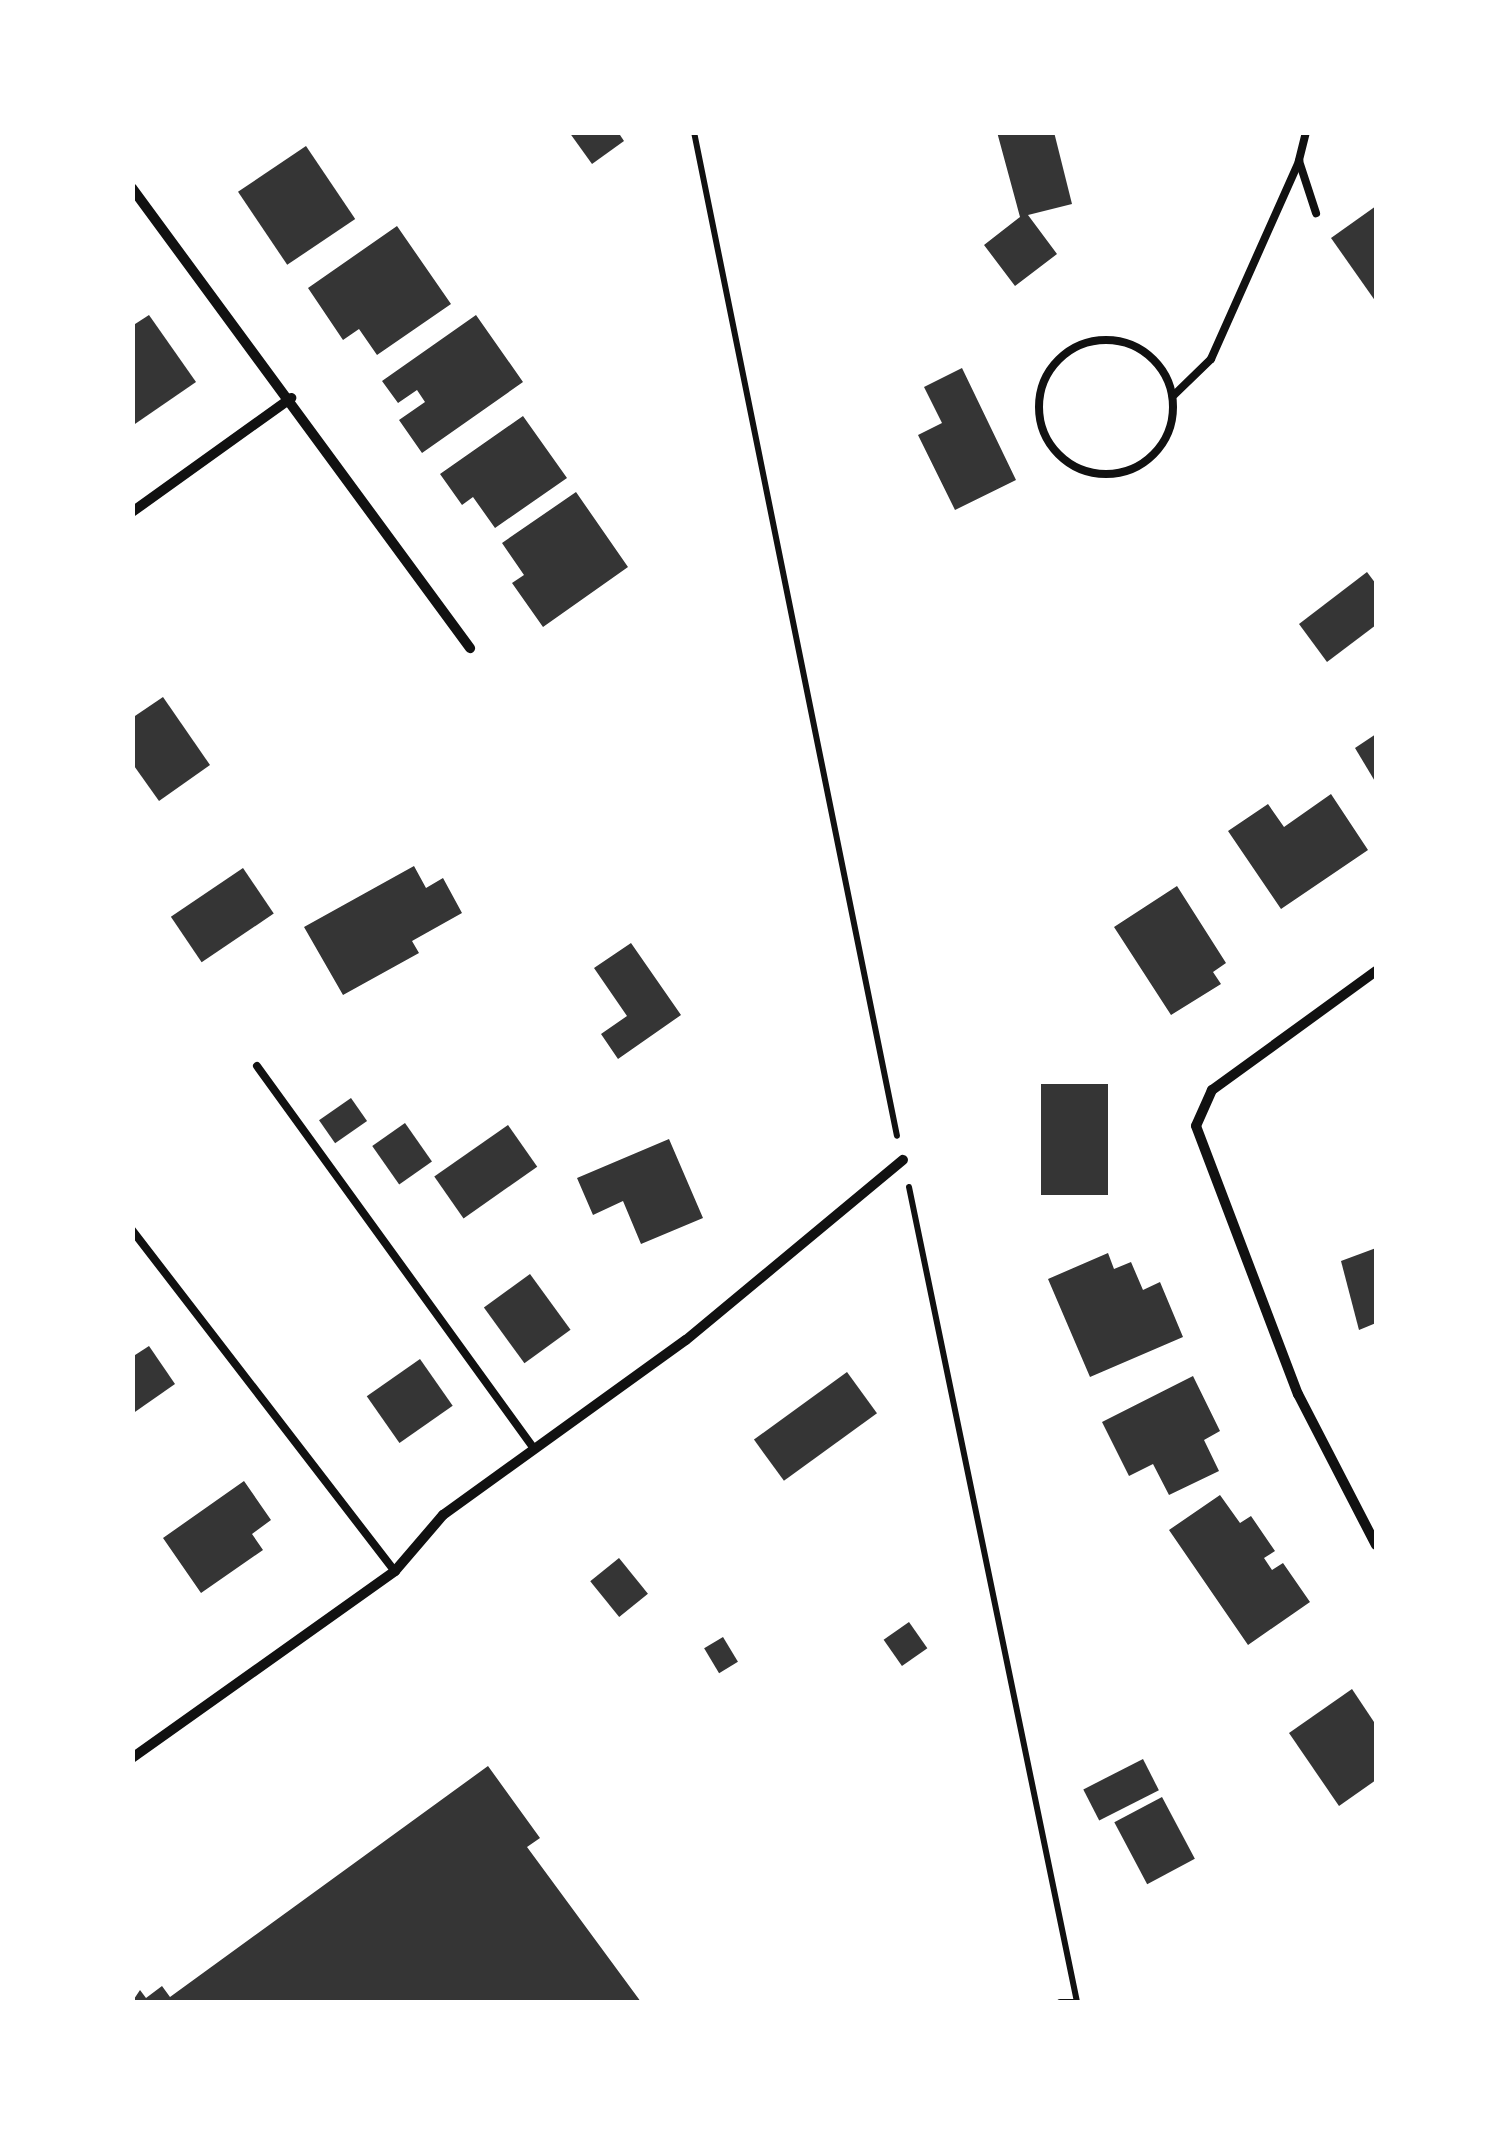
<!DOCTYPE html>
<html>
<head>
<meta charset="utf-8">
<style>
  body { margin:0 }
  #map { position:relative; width:1509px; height:2135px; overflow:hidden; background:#fff; font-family:Commissioner,sans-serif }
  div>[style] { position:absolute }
  .building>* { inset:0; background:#353535; transform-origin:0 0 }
  .path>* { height:6px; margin:-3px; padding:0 3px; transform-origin:3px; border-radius:3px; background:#111 }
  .service>* { height:8px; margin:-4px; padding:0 4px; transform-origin:4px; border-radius:4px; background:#111 }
  .service>.ring { margin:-4px; padding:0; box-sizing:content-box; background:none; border:8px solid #111; border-radius:50% }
  .minor>* { height:10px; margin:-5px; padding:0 5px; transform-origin:5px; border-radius:5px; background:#111 }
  span { translate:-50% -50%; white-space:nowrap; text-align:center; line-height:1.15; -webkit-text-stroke:8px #fff; paint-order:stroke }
  .frame { position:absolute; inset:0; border:135px solid #fff; pointer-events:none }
</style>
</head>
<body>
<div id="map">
  <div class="building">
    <div style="clip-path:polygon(569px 132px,618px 132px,624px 141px,592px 164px)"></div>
    <div style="clip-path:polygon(997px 132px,1054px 132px,1072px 204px,1028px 215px,1057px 254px,1015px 286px,984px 245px,1020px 217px)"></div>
    <div style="left:306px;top:146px;width:88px;height:82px;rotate:56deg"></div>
    <div style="clip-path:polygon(1376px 206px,1376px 302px,1331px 238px)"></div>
    <div style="clip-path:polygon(397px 226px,451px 304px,377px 355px,359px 329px,343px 340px,308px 288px)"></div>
    <div style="clip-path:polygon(149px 315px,196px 382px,132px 426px,132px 326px)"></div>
    <div style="clip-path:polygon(476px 315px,523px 382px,422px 453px,399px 420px,425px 402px,417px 390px,398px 403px,382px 381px)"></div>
    <div style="clip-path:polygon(962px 368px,1016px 480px,955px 510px,918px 435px,942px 423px,924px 387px)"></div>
    <div style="clip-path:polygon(523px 416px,567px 478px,495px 528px,473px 497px,462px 505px,440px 474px)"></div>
    <div style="clip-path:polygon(576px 492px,628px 567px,543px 627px,512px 583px,524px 575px,502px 543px)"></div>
    <div style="clip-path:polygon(1367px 572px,1376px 584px,1376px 625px,1327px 662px,1299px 624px)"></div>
    <div style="clip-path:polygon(163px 697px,210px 765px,159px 801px,132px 763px,132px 718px)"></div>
    <div style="clip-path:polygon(1376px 734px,1376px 783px,1355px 748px)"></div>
    <div style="clip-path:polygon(1331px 794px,1368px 850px,1281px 909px,1228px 831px,1268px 804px,1284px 827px)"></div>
    <div style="clip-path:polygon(414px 866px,426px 888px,443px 878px,462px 913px,412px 941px,419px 953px,343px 995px,304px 927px)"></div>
    <div style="left:243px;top:868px;width:55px;height:87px;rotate:56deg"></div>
    <div style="clip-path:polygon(1177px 886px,1226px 963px,1213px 972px,1221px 984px,1171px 1015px,1114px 927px)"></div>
    <div style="clip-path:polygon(631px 943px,681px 1015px,618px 1059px,601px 1034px,627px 1016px,594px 968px)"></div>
    <div style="left:1041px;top:1084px;width:67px;height:111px"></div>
    <div style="left:351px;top:1098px;width:28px;height:39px;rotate:55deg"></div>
    <div style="left:405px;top:1123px;width:47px;height:40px;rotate:55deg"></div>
    <div style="left:508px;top:1125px;width:51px;height:90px;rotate:55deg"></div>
    <div style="clip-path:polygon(669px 1139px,703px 1218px,641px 1244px,623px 1201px,593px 1215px,577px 1178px)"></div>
    <div style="clip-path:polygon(1376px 1248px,1376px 1323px,1359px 1330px,1341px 1261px)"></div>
    <div style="clip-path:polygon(1108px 1253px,1114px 1269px,1131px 1262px,1143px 1290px,1160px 1282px,1183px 1337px,1090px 1377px,1048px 1279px)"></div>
    <div style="left:530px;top:1274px;width:69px;height:57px;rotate:54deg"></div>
    <div style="clip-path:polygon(149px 1346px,175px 1384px,132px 1414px,132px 1357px)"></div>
    <div style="left:420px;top:1359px;width:57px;height:65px;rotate:55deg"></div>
    <div style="left:847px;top:1372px;width:51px;height:115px;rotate:54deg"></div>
    <div style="clip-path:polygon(1193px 1376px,1220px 1431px,1204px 1440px,1219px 1471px,1169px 1495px,1153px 1464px,1129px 1476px,1102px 1422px)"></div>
    <div style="clip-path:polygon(244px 1481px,271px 1520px,252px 1534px,263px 1550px,201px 1593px,163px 1538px)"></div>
    <div style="clip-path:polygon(1220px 1495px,1240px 1523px,1251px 1516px,1275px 1551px,1264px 1558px,1272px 1570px,1283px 1563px,1310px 1602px,1248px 1645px,1169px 1530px)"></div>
    <div style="left:619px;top:1558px;width:46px;height:37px;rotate:51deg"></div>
    <div style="left:909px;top:1622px;width:32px;height:31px;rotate:55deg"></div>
    <div style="left:723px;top:1637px;width:29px;height:22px;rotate:59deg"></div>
    <div style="clip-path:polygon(1352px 1689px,1376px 1725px,1376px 1780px,1339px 1806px,1289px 1733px)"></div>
    <div style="left:1143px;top:1759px;width:35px;height:67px;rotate:63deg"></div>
    <div style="clip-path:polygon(488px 1766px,540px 1838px,527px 1847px,641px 2002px,132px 2002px,140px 1990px,146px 1998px,162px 1986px,170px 1997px)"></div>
    <div style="left:1162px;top:1797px;width:70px;height:54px;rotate:62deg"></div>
  </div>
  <div class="path">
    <div style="left:694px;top:132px;width:1024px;rotate:78.57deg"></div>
    <div style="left:909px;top:1187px;width:832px;rotate:78.35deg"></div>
    <div style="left:1060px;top:2002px;width:16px"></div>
  </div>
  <div class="service">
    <div style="left:1306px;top:132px;width:30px;rotate:104deg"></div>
    <div style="left:1299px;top:161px;width:55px;rotate:71.9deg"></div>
    <div class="ring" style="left:1039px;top:340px;width:126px;height:126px"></div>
    <div style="left:1173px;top:396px;width:53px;rotate:-44.2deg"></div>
    <div style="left:1211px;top:359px;width:217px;rotate:-66deg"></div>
    <div style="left:257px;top:1066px;width:473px;rotate:54.1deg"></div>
    <div style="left:132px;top:1230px;width:431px;rotate:52.4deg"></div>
  </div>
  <div class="minor">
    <div style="left:132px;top:188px;width:571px;rotate:53.69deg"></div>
    <div style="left:132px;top:512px;width:196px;rotate:-35.6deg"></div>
    <div style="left:1376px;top:971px;width:203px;rotate:144deg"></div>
    <div style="left:1212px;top:1090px;width:39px;rotate:114deg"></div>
    <div style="left:1196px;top:1126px;width:287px;rotate:69.2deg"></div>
    <div style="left:1298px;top:1394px;width:170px;rotate:62.7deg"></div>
    <div style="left:132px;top:1758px;width:323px;rotate:-35.4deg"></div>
    <div style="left:395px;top:1571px;width:74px;rotate:-49.4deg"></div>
    <div style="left:443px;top:1515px;width:299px;rotate:-35.8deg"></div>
    <div style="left:686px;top:1340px;width:282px;rotate:-39.7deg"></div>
  </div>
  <div class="frame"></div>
</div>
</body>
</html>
